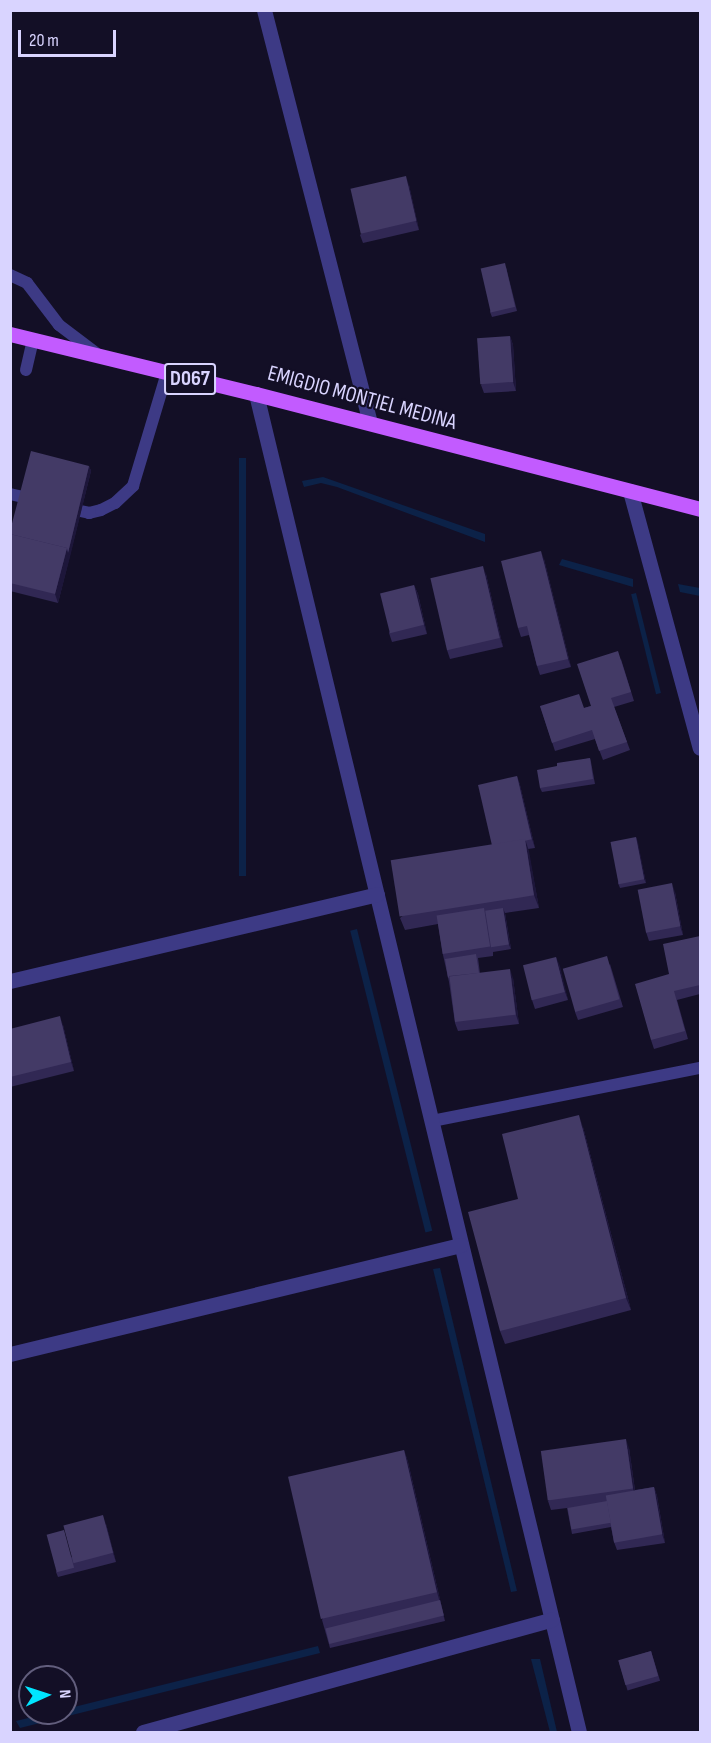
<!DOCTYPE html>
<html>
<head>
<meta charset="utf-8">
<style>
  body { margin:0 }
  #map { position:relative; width:711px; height:1743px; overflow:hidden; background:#130f26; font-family:"Sofia Sans Condensed",sans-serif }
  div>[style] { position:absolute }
  .water>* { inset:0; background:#0c2248; transform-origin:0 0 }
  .lane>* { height:12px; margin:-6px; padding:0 6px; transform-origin:6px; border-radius:6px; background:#3d3a85 }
  .street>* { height:15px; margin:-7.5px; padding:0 7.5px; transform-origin:7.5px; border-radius:7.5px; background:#3d3a85 }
  .primary>* { height:15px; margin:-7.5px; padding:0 7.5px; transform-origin:7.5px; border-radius:7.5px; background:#c25bff }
  .wall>* { inset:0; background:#312854; transform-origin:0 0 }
  .shaded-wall>* { inset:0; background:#1d163a }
  .building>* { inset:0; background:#433a66; transform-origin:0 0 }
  span { translate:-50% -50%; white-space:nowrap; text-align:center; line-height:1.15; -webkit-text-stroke:4.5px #130f26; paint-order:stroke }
  .shield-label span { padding:2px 4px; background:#130f26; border:2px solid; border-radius:4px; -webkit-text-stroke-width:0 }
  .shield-label { font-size:21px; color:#d9d4ff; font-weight:700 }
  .street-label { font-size:22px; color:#d9d4ff }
  .frame { position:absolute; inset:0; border:12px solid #d9d4ff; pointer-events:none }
  .north { position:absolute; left:18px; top:1665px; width:60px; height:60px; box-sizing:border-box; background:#130f26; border:2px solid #625e7d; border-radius:50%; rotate:87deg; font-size:16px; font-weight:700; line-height:24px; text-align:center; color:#d9d4ff }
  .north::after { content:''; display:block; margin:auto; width:21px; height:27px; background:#00e5ff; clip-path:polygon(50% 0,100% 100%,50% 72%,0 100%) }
  .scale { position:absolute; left:18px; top:30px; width:98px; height:27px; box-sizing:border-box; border:3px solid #d9d4ff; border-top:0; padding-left:8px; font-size:18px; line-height:21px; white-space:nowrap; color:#d9d4ff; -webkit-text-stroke:4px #130f26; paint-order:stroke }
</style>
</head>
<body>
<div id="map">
  <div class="water">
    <div style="left:239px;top:458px;width:7px;height:418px"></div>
    <div style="clip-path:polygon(323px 477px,485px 534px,485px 542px,337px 487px,321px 483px,304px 487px,302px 481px)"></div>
    <div style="clip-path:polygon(562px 559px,633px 579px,633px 587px,559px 565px)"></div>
    <div style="clip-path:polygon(678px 584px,700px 588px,700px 596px,680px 592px)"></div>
    <div style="left:636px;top:593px;width:103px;height:5px;rotate:76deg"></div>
    <div style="left:357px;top:929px;width:311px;height:7px;rotate:76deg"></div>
    <div style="clip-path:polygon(440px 1268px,517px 1591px,511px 1592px,433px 1269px)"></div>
    <div style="clip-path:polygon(318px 1646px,320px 1653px,20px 1728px,16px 1721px,48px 1713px,66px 1713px,66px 1709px)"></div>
    <div style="clip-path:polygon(531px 1659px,540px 1659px,557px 1732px,550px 1732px)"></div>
  </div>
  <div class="lane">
    <div style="left:10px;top:275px;width:19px;rotate:25deg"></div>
    <div style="left:27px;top:283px;width:53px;rotate:52.7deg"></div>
    <div style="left:59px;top:325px;width:46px;rotate:37.1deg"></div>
    <div style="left:26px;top:370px;width:31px;rotate:-77deg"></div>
    <div style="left:10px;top:494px;width:26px;rotate:13deg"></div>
    <div style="left:66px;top:508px;width:24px;rotate:12deg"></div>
    <div style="left:89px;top:513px;width:12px;rotate:-14deg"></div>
    <div style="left:101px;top:510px;width:16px;rotate:-27deg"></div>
    <div style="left:115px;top:503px;width:25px;rotate:-43deg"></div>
    <div style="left:133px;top:486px;width:118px;rotate:-73.3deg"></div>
    <div style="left:432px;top:1121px;width:273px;rotate:-11.2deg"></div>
  </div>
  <div class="street">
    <div style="left:264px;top:10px;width:426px;rotate:75.6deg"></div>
    <div style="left:256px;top:394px;width:1376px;rotate:76.43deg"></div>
    <div style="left:630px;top:491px;width:266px;rotate:74.8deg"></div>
    <div style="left:10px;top:981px;width:377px;rotate:-13.3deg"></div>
    <div style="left:10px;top:1354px;width:464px;rotate:-13.6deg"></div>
    <div style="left:143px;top:1732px;width:424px;rotate:-15.4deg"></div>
  </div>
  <div class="primary">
    <div style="left:10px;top:334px;width:253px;rotate:13.7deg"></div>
    <div style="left:256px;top:394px;width:459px;rotate:14.5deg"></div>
  </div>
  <div class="wall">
    <div style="clip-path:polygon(409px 185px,419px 230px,363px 243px,360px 235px)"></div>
    <div style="clip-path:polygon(506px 267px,517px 311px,492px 317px,490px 312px)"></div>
    <div style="clip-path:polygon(510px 336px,513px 345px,516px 391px,484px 393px,481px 385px)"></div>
    <div style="clip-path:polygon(89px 466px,91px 471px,58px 603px,10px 591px,10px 531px)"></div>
    <div style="clip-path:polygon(544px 559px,571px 667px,540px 675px,537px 666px,529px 635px,521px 637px,518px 628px)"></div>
    <div style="clip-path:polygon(486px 574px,503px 647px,450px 659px,447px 650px)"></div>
    <div style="clip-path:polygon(414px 585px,418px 594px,427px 634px,392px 642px,389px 633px)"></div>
    <div style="clip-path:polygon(621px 659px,634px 701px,614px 707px,630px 750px,603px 760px,595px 739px,555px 751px,540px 706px,584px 708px,591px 706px)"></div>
    <div style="clip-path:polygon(590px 758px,591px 762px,595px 784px,542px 792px,540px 788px,557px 766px)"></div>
    <div style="clip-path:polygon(517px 776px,520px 785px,535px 848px,528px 849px,539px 908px,505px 913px,511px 949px,493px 952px,493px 956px,478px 958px,480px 973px,513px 978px,519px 1024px,458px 1031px,455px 1023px,449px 982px,443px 955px,438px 924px,405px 930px,400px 918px,492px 845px)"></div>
    <div style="clip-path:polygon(636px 837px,646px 883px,620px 888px,618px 883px)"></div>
    <div style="clip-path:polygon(675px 892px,683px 935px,649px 941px,646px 932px)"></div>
    <div style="clip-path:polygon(700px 936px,700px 994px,677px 1000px,688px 1039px,654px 1049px,651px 1040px,669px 974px)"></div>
    <div style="clip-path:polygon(556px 957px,568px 1000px,535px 1009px,532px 1000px)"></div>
    <div style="clip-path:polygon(610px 964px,623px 1007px,578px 1020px,575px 1012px)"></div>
    <div style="clip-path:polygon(63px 1025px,74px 1071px,10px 1087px,10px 1029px)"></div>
    <div style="clip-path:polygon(583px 1127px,631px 1310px,505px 1344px,500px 1331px,518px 1199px)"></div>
    <div style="clip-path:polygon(629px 1448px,635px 1490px,654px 1487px,657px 1496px,665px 1543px,617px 1550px,614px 1542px,611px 1527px,572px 1534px,567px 1508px,551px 1510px,548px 1501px)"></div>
    <div style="clip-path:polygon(404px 1450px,408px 1462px,445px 1621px,330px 1648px,322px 1620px)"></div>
    <div style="clip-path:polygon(106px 1524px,116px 1562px,58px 1577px,56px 1572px)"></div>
    <div style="left:651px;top:1651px;width:31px;height:34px;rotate:73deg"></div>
  </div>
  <div class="shaded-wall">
    <div style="clip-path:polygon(406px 176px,409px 185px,419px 230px,416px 221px)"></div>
    <div style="clip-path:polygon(510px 336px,513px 345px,516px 391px,513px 382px)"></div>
    <div style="clip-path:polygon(89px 466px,91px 471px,70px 557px,68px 553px)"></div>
    <div style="clip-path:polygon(67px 548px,70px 557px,58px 603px,55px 594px)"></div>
    <div style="clip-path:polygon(541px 551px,544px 559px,571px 667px,568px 659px)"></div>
    <div style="clip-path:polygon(483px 566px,486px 574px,503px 647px,500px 638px)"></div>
    <div style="clip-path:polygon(414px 585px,418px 594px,427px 634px,424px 625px)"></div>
    <div style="clip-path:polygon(517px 776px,520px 785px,535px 848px,532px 839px)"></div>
    <div style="clip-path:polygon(636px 837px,638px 842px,646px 883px,644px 879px)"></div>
    <div style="clip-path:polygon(525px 839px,529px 851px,539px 908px,534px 895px)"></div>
    <div style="clip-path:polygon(672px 883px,675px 892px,683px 935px,680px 926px)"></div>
    <div style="clip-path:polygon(503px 908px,505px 913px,511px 949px,509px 945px)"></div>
    <div style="clip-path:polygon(556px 957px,560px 966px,568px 1000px,565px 992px)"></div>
    <div style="clip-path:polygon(510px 969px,513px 978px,519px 1024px,516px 1015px)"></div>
    <div style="clip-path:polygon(60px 1016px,63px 1025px,74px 1071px,71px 1062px)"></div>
    <div style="clip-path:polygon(579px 1115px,583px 1127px,631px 1310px,626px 1298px)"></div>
    <div style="clip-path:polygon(626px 1439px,629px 1448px,636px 1498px,633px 1489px)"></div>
    <div style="clip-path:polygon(404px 1450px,408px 1462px,445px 1621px,437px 1592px)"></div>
    <div style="clip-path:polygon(654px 1487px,657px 1496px,665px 1543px,662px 1534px)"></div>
    <div style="clip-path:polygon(103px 1515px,106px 1524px,116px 1562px,113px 1553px)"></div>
  </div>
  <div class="building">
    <div style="left:406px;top:176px;width:46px;height:57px;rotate:77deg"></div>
    <div style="left:505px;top:263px;width:45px;height:25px;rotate:77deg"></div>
    <div style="left:510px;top:336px;width:46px;height:33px;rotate:86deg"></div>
    <div style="clip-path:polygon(31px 451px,89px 466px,68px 553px,67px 548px,10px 534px,10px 531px)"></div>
    <div style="clip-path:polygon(10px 534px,67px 548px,55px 594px,10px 583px)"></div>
    <div style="clip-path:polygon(541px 551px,568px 659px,537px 666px,527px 626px,518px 628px,501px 561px)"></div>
    <div style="left:483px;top:566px;width:74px;height:54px;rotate:77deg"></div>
    <div style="left:414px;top:585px;width:41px;height:35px;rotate:76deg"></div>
    <div style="clip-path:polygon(618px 651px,631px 692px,611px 698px,627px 742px,599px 751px,592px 730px,552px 743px,540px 706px,579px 694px,584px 708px,591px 706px,577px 664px)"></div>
    <div style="clip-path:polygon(590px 758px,593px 779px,540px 788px,537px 770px,557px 766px,557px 763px)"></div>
    <div style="left:517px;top:776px;width:65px;height:40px;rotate:77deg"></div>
    <div style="left:636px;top:837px;width:43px;height:26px;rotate:79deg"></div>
    <div style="left:525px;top:839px;width:57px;height:136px;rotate:81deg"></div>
    <div style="left:672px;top:883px;width:44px;height:35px;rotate:79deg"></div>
    <div style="left:484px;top:908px;width:39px;height:48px;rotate:81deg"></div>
    <div style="left:503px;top:908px;width:37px;height:18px;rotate:81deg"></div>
    <div style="clip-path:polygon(700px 936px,700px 985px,674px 991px,685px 1031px,651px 1040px,635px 984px,669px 974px,663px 944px)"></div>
    <div style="clip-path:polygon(476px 954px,479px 973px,449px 976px,449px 977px,448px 978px,445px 959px)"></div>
    <div style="left:607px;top:956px;width:45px;height:46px;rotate:74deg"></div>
    <div style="left:556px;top:957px;width:36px;height:34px;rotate:76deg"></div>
    <div style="left:510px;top:969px;width:46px;height:61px;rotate:83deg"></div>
    <div style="clip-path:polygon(60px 1016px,71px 1062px,10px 1077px,10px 1029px)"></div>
    <div style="clip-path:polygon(579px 1115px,626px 1298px,500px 1331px,468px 1212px,518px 1199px,502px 1134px)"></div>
    <div style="left:626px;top:1439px;width:50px;height:86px;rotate:82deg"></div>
    <div style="left:404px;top:1450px;width:146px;height:119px;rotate:77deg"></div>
    <div style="left:654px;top:1487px;width:48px;height:49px;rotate:80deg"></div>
    <div style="left:607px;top:1501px;width:22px;height:40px;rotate:80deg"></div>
    <div style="left:103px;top:1515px;width:39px;height:41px;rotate:75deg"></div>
    <div style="left:64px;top:1530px;width:39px;height:18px;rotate:75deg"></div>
    <div style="left:440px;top:1600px;width:16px;height:118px;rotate:76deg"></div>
    <div style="left:651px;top:1651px;width:26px;height:34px;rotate:74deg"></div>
  </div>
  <div class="shield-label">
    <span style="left:190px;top:379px">D067</span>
  </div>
  <div class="street-label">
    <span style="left:362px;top:398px;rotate:15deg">EMIGDIO MONTIEL MEDINA</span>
  </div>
  <div class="frame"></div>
  <div class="north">N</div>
  <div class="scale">20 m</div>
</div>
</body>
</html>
